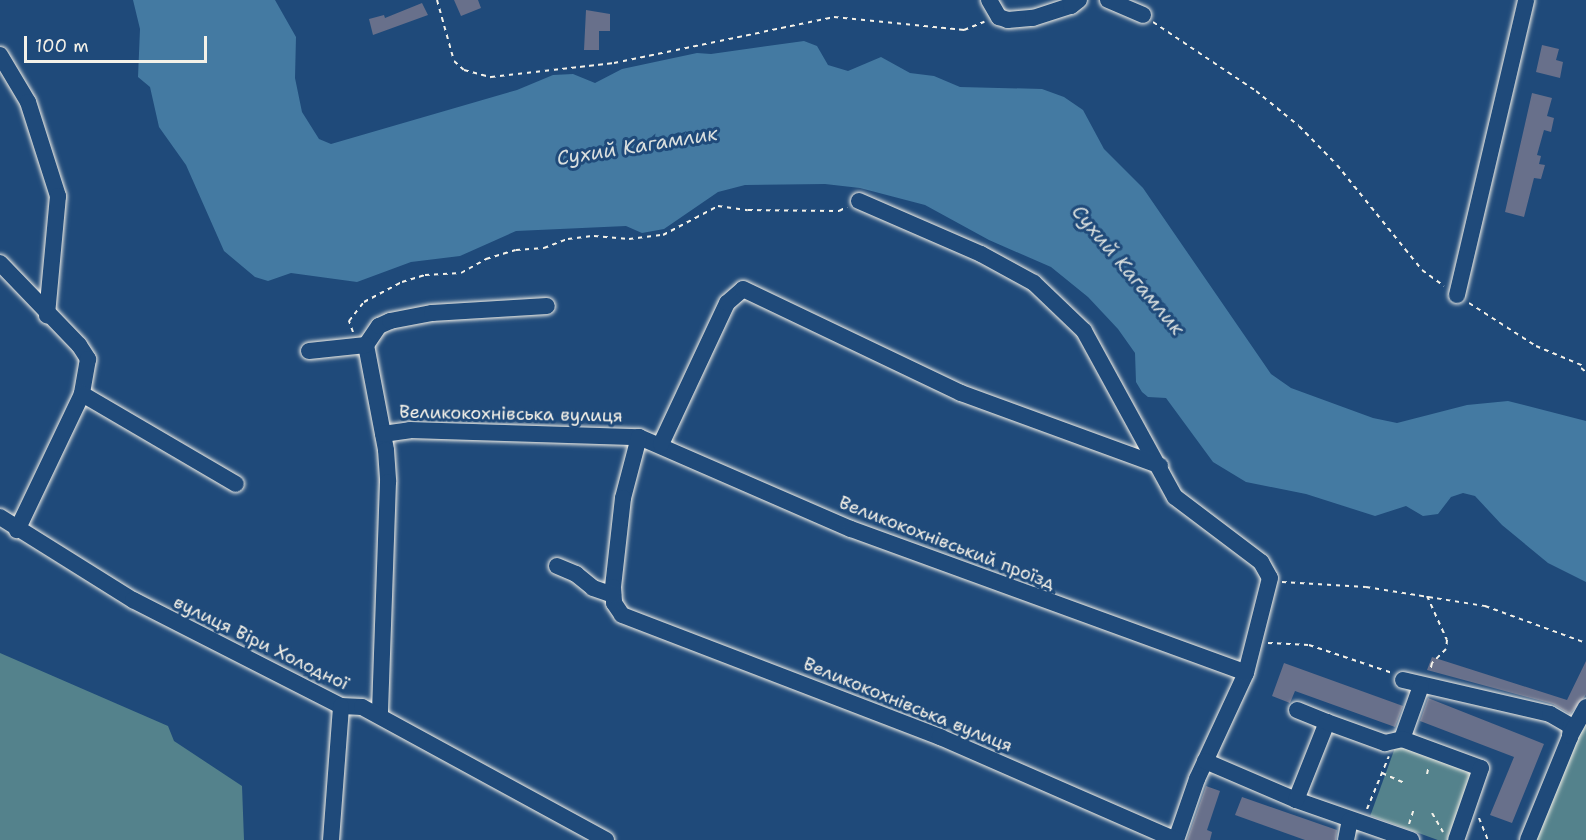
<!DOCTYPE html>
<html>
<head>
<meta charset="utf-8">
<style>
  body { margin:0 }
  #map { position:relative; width:1586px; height:840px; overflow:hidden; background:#1f4a7a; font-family:"Shantell Sans",sans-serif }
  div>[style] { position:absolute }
  .green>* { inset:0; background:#54828c; transform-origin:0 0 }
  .water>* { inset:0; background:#447aa2 }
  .building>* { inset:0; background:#68708b }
  .path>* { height:2px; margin-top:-1px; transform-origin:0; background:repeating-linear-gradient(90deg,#f4f1e8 0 4.5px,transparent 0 9px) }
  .roads { filter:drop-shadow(0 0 2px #f4f1e8) drop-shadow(0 0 2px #f4f1e8) }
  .minor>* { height:16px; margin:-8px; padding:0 8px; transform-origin:8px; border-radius:8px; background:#1f4a7a }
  span { translate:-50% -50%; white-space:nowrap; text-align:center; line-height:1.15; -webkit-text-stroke:6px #1f4a7a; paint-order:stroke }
  .street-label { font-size:18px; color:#f4f1e8 }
  .water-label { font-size:20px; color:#dadfde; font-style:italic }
  .scale { position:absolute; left:24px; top:36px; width:183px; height:27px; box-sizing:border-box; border:3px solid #f4f1e8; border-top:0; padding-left:8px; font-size:18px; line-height:21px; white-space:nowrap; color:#f4f1e8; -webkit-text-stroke:4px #1f4a7a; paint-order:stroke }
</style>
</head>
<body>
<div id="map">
  <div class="green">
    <div style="clip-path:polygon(0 653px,168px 726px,174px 741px,242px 786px,244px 840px,0 840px)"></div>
    <div style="clip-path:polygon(1586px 719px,1586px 840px,1534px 840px)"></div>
    <div style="left:1396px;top:745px;width:82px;height:75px;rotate:20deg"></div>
  </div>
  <div class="water">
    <div style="clip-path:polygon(133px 0,275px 0,296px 37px,295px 78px,302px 112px,319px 139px,331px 144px,517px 90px,553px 75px,573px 74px,595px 83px,622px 69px,697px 53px,711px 54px,804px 41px,817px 46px,828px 65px,848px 71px,881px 57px,910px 73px,934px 76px,960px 87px,1042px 89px,1064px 97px,1083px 110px,1104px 149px,1143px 188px,1271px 374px,1291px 388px,1373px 418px,1397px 423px,1467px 405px,1508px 401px,1586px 421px,1586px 582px,1548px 563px,1502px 525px,1475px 496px,1463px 493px,1451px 497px,1438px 514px,1423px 516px,1406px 506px,1375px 516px,1306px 494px,1246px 482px,1213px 462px,1166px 398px,1148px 397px,1142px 392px,1136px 382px,1135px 353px,1118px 329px,1088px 297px,1051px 267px,989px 240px,925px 205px,860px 188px,825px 184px,745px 185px,718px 192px,664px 229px,642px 233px,626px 226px,516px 231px,460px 256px,411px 262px,357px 282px,291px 273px,268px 281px,255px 277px,224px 251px,186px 165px,159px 127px,150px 87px,138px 77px,140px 29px)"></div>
  </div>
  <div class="building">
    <div style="clip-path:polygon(454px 0,478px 0,481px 8px,461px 16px)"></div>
    <div style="clip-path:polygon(422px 3px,428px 15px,373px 35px,369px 19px,384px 15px,385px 18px)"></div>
    <div style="clip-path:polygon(586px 10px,610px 14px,610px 31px,599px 31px,599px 50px,584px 50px)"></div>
    <div style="clip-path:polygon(1542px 45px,1559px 49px,1556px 60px,1563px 62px,1560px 78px,1536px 72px)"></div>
    <div style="clip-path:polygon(1532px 93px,1552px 98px,1547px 116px,1554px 118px,1551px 132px,1544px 130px,1537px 155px,1541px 156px,1539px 164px,1545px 165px,1541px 179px,1534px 178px,1524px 217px,1505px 212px)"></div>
    <div style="clip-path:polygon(1432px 657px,1567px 700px,1586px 661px,1586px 695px,1570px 714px,1553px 704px,1427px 670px)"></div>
    <div style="clip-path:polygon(1284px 663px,1403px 706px,1395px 727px,1295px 691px,1290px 703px,1272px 696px)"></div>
    <div style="clip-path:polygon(1428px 698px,1544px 744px,1512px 823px,1490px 815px,1514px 757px,1420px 721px)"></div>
    <div style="clip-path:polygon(1206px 786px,1220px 791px,1207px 830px,1212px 832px,1210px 840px,1187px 840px)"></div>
    <div style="clip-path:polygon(1242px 797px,1337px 830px,1336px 840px,1305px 840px,1235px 815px)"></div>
  </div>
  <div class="path">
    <div style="left:437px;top:0;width:63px;rotate:74.4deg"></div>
    <div style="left:454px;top:61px;width:13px;rotate:42deg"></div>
    <div style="left:464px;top:70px;width:28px;rotate:15deg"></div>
    <div style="left:491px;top:77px;width:124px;rotate:-6.5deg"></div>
    <div style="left:614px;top:63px;width:225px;rotate:-11.8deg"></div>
    <div style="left:834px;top:17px;width:131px;rotate:5.7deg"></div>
    <div style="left:964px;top:30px;width:22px;rotate:-22deg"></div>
    <div style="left:1153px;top:22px;width:124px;rotate:33.8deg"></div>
    <div style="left:1256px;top:91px;width:55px;rotate:39.1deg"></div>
    <div style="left:1299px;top:126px;width:54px;rotate:45.7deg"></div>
    <div style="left:1337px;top:165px;width:135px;rotate:51deg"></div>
    <div style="left:1422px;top:270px;width:27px;rotate:36deg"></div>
    <div style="left:1469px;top:303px;width:80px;rotate:32.7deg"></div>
    <div style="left:1536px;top:346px;width:54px;rotate:22.8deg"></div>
    <div style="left:353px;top:332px;width:12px;rotate:-110deg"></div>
    <div style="left:349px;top:321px;width:24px;rotate:-52deg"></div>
    <div style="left:364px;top:302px;width:43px;rotate:-27.8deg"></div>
    <div style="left:402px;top:282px;width:24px;rotate:-17deg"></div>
    <div style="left:425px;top:275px;width:36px;rotate:-3deg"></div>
    <div style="left:461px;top:273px;width:29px;rotate:-29deg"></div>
    <div style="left:486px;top:259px;width:31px;rotate:-17deg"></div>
    <div style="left:516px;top:250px;width:28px;rotate:-4deg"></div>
    <div style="left:544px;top:248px;width:26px;rotate:-21deg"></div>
    <div style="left:568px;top:239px;width:26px;rotate:-7deg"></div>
    <div style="left:594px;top:236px;width:35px;rotate:5deg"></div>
    <div style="left:629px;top:239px;width:34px;rotate:-7deg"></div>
    <div style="left:663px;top:235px;width:62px;rotate:-27.8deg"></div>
    <div style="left:718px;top:206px;width:30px;rotate:8deg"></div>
    <div style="left:748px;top:210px;width:91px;rotate:0.6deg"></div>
    <div style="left:839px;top:211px;width:9px;rotate:-27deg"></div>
    <div style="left:1581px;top:368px;width:6px;rotate:39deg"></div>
    <div style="left:1282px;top:582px;width:84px;rotate:3.4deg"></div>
    <div style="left:1366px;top:587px;width:121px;rotate:9.1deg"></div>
    <div style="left:1485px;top:606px;width:108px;rotate:20.1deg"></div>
    <div style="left:1427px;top:596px;width:48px;rotate:65.6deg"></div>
    <div style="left:1447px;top:640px;width:9px;rotate:96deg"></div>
    <div style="left:1446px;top:649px;width:20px;rotate:135deg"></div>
    <div style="left:1432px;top:663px;width:8px;rotate:104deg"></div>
    <div style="left:1268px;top:643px;width:41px;rotate:2.8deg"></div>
    <div style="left:1309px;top:645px;width:88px;rotate:18.6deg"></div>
    <div style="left:1382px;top:773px;width:24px;rotate:24deg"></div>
    <div style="left:1427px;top:774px;width:9px;rotate:-77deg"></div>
    <div style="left:1367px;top:809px;width:57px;rotate:-67.5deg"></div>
    <div style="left:1432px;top:813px;width:22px;rotate:60deg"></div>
    <div style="left:1479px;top:818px;width:24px;rotate:68deg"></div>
    <div style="left:1409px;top:824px;width:16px;rotate:-72deg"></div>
  </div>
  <div class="roads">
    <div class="minor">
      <div style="left:989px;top:0;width:20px;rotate:60deg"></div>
      <div style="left:999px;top:17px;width:9px;rotate:18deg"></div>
      <div style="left:1008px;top:20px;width:25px;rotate:-5deg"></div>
      <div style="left:1033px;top:18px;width:40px;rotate:-18deg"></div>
      <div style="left:1071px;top:6px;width:10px;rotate:-37deg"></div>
      <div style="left:1108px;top:0;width:38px;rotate:23deg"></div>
      <div style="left:0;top:55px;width:55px;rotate:59.2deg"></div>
      <div style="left:28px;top:102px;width:99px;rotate:72.3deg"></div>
      <div style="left:58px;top:196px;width:120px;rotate:95.3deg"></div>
      <div style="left:859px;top:201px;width:133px;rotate:23.5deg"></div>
      <div style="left:981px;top:254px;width:60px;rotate:28.7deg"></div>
      <div style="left:1034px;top:283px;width:69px;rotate:43.8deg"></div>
      <div style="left:1084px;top:331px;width:189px;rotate:61.3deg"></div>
      <div style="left:1175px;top:497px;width:108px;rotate:37.1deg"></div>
      <div style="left:1261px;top:562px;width:18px;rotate:61deg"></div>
      <div style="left:1270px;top:578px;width:98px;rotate:104.2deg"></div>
      <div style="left:1246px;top:673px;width:117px;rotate:114.8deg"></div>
      <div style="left:1197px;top:779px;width:65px;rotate:109deg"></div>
      <div style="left:0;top:263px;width:114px;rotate:46.1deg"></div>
      <div style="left:79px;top:345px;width:17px;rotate:57deg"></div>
      <div style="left:88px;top:359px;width:36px;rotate:100deg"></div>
      <div style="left:82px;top:394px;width:151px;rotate:115.5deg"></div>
      <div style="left:1457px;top:295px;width:303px;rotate:-76.8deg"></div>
      <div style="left:366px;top:345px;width:107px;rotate:79.2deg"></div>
      <div style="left:386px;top:450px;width:32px;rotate:86deg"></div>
      <div style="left:388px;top:482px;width:234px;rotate:92deg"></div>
      <div style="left:366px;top:345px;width:23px;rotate:-56deg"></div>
      <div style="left:379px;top:326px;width:12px;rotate:-24deg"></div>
      <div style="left:390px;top:321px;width:43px;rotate:-10.8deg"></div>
      <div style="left:432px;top:313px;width:115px;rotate:-3.5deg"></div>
      <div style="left:309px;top:351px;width:57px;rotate:-6deg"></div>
      <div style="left:82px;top:394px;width:178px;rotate:30.3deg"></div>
      <div style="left:383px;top:434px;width:27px;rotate:-8deg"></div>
      <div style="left:410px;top:430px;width:229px;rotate:1.8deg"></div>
      <div style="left:639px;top:437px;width:231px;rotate:23.5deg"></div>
      <div style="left:851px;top:529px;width:420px;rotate:20deg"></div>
      <div style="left:639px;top:437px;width:63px;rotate:104.7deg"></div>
      <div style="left:623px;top:498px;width:90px;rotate:96.4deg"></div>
      <div style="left:613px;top:587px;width:16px;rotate:86deg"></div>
      <div style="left:614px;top:603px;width:14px;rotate:56deg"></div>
      <div style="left:622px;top:615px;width:341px;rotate:21deg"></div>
      <div style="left:940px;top:737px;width:257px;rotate:23.6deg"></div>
      <div style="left:661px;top:444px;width:156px;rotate:-64.9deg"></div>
      <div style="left:727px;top:303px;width:21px;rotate:-41deg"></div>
      <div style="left:743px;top:289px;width:242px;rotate:25.5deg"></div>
      <div style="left:961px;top:393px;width:212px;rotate:20.1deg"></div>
      <div style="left:0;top:517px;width:157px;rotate:32deg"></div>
      <div style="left:133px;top:600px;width:233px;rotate:27deg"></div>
      <div style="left:341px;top:706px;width:21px;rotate:3deg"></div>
      <div style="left:362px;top:707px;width:278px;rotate:28.6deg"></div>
      <div style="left:557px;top:566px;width:21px;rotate:23deg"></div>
      <div style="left:576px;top:574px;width:22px;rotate:39deg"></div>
      <div style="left:593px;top:588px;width:21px;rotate:19deg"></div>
      <div style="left:1403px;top:680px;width:151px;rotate:13deg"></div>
      <div style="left:1550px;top:714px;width:24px;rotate:30deg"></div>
      <div style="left:1571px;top:726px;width:11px;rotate:95deg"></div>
      <div style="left:1570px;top:737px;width:111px;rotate:112.2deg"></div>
      <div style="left:1297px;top:710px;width:32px;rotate:22deg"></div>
      <div style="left:1570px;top:736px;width:33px;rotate:-61deg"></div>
      <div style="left:1402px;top:739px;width:56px;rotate:-70.3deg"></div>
      <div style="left:1205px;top:761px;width:99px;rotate:23.2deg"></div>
      <div style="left:1296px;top:800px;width:122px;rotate:19.2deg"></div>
      <div style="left:1296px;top:800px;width:84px;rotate:-68.3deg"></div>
      <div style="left:1327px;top:722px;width:62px;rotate:19.9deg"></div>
      <div style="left:1385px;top:743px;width:17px;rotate:-13deg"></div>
      <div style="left:1402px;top:739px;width:84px;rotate:20.2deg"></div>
      <div style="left:1481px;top:768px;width:76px;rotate:109.1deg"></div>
      <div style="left:331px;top:840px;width:134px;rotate:-85.7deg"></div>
      <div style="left:1346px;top:840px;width:20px;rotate:-79deg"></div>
    </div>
  </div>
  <div class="street-label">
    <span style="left:511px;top:414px;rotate:1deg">Великокохнівська вулиця</span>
    <span style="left:947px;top:543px;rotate:21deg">Великокохнівський проїзд</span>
    <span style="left:261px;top:643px;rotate:26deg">вулиця Віри Холодної</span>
    <span style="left:908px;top:705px;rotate:22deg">Великокохнівська вулиця</span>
  </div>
  <div class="water-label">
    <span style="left:637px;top:146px;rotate:-9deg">Сухий Кагамлик</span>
    <span style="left:1128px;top:270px;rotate:50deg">Сухий Кагамлик</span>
  </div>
  <div class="scale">100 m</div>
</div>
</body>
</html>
